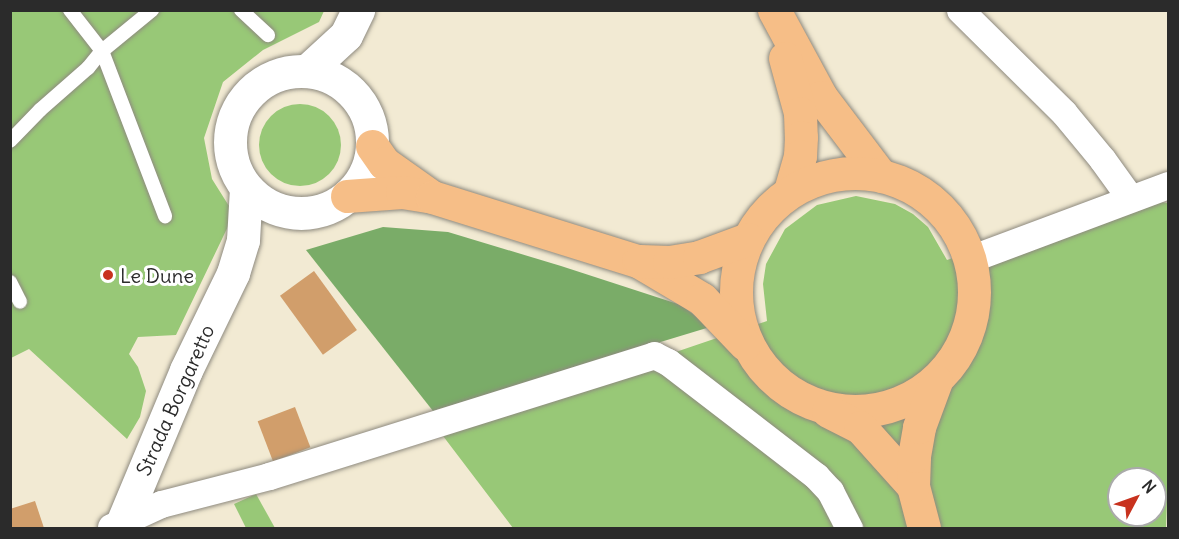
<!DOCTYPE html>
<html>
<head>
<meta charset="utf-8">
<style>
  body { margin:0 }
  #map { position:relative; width:1179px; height:539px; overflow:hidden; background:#f2ead3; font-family:Delius,sans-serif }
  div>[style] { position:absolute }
  .green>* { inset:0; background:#98c877 }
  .round { border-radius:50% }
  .forest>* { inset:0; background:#7aac68 }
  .building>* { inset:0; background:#d19e6b; transform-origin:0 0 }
  .roads { filter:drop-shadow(0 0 2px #8e8a7f) drop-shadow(0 0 2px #8e8a7f) }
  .service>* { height:14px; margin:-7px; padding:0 7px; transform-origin:7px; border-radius:7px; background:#fff }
  .minor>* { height:27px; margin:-13.5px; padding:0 13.5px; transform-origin:13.5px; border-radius:13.5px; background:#fff }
  .tertiary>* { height:33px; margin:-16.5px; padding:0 16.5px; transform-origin:16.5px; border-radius:16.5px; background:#fff }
  .tertiary>.ring { margin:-16.5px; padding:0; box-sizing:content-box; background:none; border:33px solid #fff; border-radius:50% }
  .primary>* { height:33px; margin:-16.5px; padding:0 16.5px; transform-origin:16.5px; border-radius:16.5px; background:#f6be87 }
  .primary>.ring { margin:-16.5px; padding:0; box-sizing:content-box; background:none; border:33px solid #f6be87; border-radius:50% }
  .dots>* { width:16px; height:16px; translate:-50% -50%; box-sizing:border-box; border:3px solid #fff; border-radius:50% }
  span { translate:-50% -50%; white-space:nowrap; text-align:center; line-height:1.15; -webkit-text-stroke:6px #fff; paint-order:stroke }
  .poi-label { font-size:20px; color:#2b2b2b }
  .left { translate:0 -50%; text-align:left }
  .street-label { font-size:20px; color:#2b2b2b }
  .frame { position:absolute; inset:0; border:12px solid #2b2b2b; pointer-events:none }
  .north { position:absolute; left:1107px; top:467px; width:60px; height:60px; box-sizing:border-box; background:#fff; border:2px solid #aaa; border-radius:50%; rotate:49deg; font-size:16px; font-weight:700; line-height:24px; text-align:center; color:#2b2b2b }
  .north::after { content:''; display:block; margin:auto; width:21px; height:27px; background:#c8321e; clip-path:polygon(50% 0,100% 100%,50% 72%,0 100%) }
</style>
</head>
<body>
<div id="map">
  <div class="green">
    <div style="clip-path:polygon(11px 11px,324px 11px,319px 22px,263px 50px,223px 82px,204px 138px,212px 179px,234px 214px,176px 335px,138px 337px,129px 354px,138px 367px,146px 391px,140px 417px,127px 439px,29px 349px,11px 358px)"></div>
    <div class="round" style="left:259px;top:104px;width:82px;height:82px"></div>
    <div style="clip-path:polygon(evenodd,856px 196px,895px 204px,913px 214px,928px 227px,947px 260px,1130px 198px,1168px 203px,1168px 476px,1166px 528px,513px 528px,440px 432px,767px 321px,763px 284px,766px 264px,785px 229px,817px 205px,856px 196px,1119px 479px,1155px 479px,1155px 515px,1119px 515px,1119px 479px)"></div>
    <div style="clip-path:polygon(256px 494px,275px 528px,246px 528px,234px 504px)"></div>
  </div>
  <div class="forest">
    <div style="clip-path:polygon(383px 227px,448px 232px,561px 266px,681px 305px,710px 327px,433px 411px,306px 250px)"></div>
  </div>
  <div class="building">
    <div style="left:314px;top:271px;width:73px;height:42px;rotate:54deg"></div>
    <div style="left:295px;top:407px;width:43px;height:40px;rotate:69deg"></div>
    <div style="clip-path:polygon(35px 501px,44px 528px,10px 528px,10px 509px)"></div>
  </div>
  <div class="roads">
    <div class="service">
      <div style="left:70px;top:10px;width:52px;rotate:52deg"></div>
      <div style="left:102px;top:51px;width:177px;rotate:69.1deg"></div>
      <div style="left:241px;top:10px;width:37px;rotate:43deg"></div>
      <div style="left:10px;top:141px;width:43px;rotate:-45.9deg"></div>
      <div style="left:40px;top:110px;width:64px;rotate:-41.2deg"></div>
      <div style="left:88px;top:68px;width:22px;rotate:-51deg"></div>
      <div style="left:102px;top:51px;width:65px;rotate:-39.4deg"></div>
      <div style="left:10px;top:282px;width:22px;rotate:63deg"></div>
    </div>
    <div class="minor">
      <div style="left:960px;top:10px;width:146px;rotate:44.7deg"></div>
      <div style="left:1064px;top:113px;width:60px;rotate:50.4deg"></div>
      <div style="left:1102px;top:159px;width:48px;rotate:54.3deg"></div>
      <div style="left:970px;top:259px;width:211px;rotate:-20.5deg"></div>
      <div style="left:111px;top:527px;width:55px;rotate:-24.7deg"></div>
      <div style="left:161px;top:504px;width:112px;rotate:-14.5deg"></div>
      <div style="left:269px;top:476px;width:404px;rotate:-17.4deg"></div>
      <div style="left:654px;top:355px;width:16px;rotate:27deg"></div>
      <div style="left:668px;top:362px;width:187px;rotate:37.6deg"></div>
      <div style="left:816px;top:476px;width:21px;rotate:47deg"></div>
      <div style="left:830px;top:491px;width:42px;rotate:62.8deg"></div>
    </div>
    <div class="tertiary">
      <div style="left:307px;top:71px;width:53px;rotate:-42.7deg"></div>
      <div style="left:346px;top:35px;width:28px;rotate:-64deg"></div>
      <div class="ring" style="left:230px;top:71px;width:109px;height:109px"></div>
      <div style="left:120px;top:528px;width:171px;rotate:-67.3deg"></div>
      <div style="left:186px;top:370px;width:108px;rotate:-64.1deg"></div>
      <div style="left:233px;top:273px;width:34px;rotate:-73deg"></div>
      <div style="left:243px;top:240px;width:52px;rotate:-86.7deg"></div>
    </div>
    <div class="primary">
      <div style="left:774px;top:10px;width:99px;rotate:61.6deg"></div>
      <div style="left:821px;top:97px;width:99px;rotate:52.8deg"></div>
      <div style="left:785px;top:58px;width:57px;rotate:74.7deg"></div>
      <div style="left:800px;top:113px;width:24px;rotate:88deg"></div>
      <div style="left:801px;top:137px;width:19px;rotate:93deg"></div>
      <div style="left:800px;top:156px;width:37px;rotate:106deg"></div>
      <div style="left:372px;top:146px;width:21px;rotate:55deg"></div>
      <div style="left:384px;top:163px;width:54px;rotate:35.2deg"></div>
      <div class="ring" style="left:736px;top:173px;width:205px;height:205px"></div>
      <div style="left:347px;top:196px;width:55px;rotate:-4.2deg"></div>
      <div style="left:402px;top:192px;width:30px;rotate:9deg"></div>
      <div style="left:432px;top:197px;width:216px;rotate:17.3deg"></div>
      <div style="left:638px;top:261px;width:74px;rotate:30.7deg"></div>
      <div style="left:702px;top:299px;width:62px;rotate:46.3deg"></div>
      <div style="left:640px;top:261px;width:29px;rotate:2deg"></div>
      <div style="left:669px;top:262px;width:30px;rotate:-9deg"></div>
      <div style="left:699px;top:257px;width:52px;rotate:-20.2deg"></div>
      <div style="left:828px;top:411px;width:36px;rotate:27deg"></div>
      <div style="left:860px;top:427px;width:79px;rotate:48.1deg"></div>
      <div style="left:924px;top:528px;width:43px;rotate:-104.7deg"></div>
      <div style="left:913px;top:486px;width:30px;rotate:-88deg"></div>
      <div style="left:914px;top:456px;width:29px;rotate:-80deg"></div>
      <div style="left:919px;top:427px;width:49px;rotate:-69.7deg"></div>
    </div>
  </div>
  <div class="dots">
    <div style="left:108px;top:275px;background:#c8321e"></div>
  </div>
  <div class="poi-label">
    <span class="left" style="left:120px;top:275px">Le Dune</span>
  </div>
  <div class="street-label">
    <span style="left:175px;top:400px;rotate:-66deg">Strada Borgaretto</span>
  </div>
  <div class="frame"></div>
  <div class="north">N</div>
</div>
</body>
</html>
